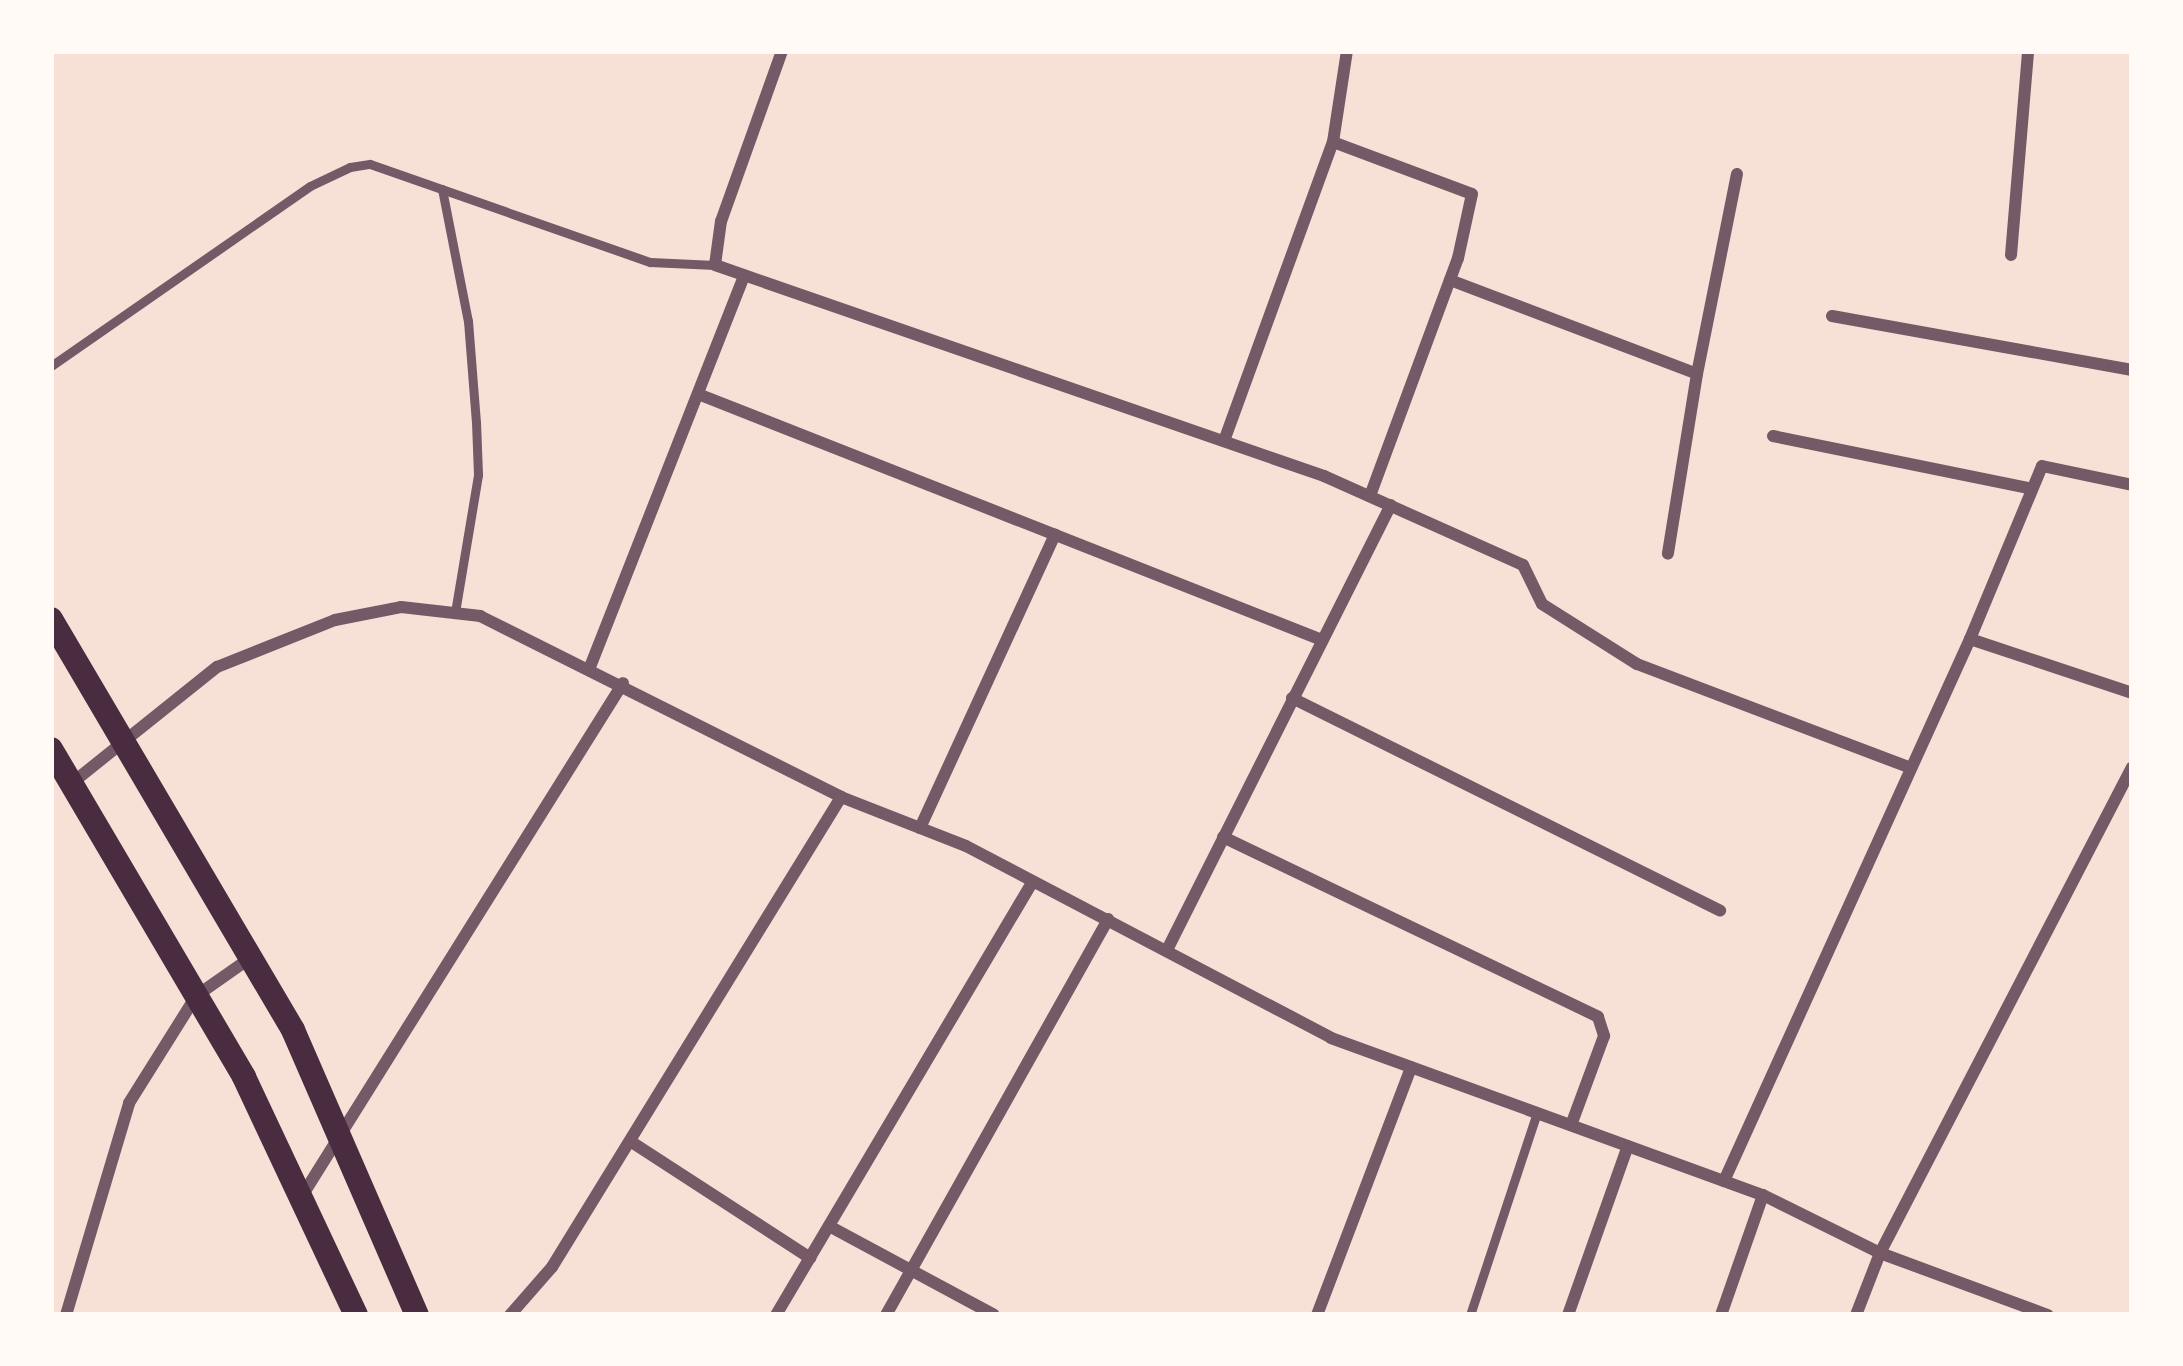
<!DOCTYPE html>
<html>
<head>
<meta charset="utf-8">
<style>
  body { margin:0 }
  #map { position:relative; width:2183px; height:1366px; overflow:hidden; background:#f7e1d7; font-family:"Source Sans 3",sans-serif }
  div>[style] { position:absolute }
  .service>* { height:9px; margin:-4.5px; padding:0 4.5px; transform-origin:4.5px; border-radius:4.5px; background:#755966 }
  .minor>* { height:12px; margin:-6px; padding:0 6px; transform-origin:6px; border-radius:6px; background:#755966 }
  .secondary>* { height:24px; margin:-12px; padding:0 12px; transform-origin:12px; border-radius:12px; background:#4a2c40 }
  span { translate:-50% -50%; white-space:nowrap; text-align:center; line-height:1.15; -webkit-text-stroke:9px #fffaf5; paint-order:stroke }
  .frame { position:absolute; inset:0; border:54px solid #fffaf5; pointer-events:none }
</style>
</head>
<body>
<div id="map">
  <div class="service">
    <div style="left:442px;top:189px;width:135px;rotate:78.9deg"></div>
    <div style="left:468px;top:321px;width:101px;rotate:85.5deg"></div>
    <div style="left:476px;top:422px;width:53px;rotate:87.8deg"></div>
    <div style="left:478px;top:475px;width:140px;rotate:99.5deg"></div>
    <div style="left:51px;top:366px;width:315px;rotate:-34.8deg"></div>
    <div style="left:310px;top:186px;width:44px;rotate:-25.4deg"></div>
    <div style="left:350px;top:167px;width:20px;rotate:-9deg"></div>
    <div style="left:370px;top:164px;width:297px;rotate:19.3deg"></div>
    <div style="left:650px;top:262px;width:65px;rotate:2.6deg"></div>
    <div style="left:1470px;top:1315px;width:213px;rotate:-71.7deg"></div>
  </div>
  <div class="minor">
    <div style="left:782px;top:51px;width:181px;rotate:109.7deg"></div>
    <div style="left:721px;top:221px;width:44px;rotate:97.8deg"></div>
    <div style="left:715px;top:265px;width:645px;rotate:19.11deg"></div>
    <div style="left:1324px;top:476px;width:218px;rotate:24.1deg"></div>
    <div style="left:1523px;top:565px;width:43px;rotate:64deg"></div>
    <div style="left:1542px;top:604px;width:112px;rotate:32.3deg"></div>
    <div style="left:1637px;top:664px;width:290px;rotate:20.8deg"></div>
    <div style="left:1333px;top:142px;width:148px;rotate:20.5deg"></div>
    <div style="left:1472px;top:194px;width:66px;rotate:102.3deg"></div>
    <div style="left:1458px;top:258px;width:254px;rotate:110.3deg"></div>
    <div style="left:2011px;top:255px;width:205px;rotate:-85.2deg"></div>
    <div style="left:1450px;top:280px;width:264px;rotate:20.8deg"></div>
    <div style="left:1697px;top:374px;width:182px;rotate:99.2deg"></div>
    <div style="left:1832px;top:316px;width:305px;rotate:10.2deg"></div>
    <div style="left:1697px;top:374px;width:204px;rotate:-78.7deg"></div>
    <div style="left:698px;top:394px;width:671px;rotate:21.52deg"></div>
    <div style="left:1773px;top:436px;width:261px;rotate:11.5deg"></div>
    <div style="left:1224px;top:441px;width:318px;rotate:-70deg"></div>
    <div style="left:1333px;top:142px;width:92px;rotate:-81.3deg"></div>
    <div style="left:1970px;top:639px;width:187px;rotate:-67.4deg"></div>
    <div style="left:2042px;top:466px;width:92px;rotate:11.9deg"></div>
    <div style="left:590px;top:667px;width:419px;rotate:-68.5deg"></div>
    <div style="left:1292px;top:698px;width:478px;rotate:26.4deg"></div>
    <div style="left:72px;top:783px;width:186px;rotate:-38.7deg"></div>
    <div style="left:217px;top:667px;width:127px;rotate:-21.7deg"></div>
    <div style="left:335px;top:620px;width:67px;rotate:-11.1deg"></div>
    <div style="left:401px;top:607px;width:80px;rotate:6.5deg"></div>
    <div style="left:480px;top:616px;width:404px;rotate:26.6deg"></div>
    <div style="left:841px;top:797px;width:134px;rotate:21.4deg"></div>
    <div style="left:966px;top:846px;width:412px;rotate:27.7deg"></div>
    <div style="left:1331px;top:1038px;width:460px;rotate:20deg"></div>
    <div style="left:1763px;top:1195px;width:131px;rotate:26.4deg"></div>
    <div style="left:1880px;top:1253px;width:179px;rotate:20.3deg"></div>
    <div style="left:920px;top:828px;width:323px;rotate:-65.3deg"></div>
    <div style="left:1223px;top:837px;width:416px;rotate:25.6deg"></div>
    <div style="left:1598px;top:1017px;width:20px;rotate:72deg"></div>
    <div style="left:1604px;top:1036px;width:95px;rotate:110.3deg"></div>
    <div style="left:1167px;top:950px;width:498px;rotate:-63.3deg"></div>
    <div style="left:630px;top:1141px;width:215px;rotate:33deg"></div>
    <div style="left:1724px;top:1181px;width:595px;rotate:-65.59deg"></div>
    <div style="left:1970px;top:639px;width:171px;rotate:18.4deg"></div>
    <div style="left:302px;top:1196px;width:605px;rotate:-57.96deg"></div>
    <div style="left:829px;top:1226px;width:187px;rotate:28.3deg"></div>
    <div style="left:66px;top:1315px;width:221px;rotate:-73.4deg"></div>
    <div style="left:129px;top:1103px;width:126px;rotate:-57.9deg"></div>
    <div style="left:196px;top:996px;width:66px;rotate:-35.1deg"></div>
    <div style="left:510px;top:1315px;width:64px;rotate:-48.8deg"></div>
    <div style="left:552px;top:1267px;width:552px;rotate:-58.41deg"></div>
    <div style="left:776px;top:1315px;width:504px;rotate:-59.37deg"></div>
    <div style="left:886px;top:1315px;width:454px;rotate:-60.7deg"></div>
    <div style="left:1317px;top:1315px;width:265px;rotate:-69.2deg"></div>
    <div style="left:1568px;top:1315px;width:179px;rotate:-70.5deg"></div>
    <div style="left:1721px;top:1315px;width:127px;rotate:-70.7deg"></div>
    <div style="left:1856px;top:1315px;width:66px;rotate:-68.8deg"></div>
    <div style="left:1880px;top:1253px;width:547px;rotate:-62.59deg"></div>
  </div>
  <div class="secondary">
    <div style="left:51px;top:619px;width:477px;rotate:59.5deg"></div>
    <div style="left:293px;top:1030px;width:311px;rotate:66.5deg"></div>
    <div style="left:51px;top:749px;width:381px;rotate:59.5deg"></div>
    <div style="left:244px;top:1077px;width:263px;rotate:64.8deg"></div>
  </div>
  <div class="frame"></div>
</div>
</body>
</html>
